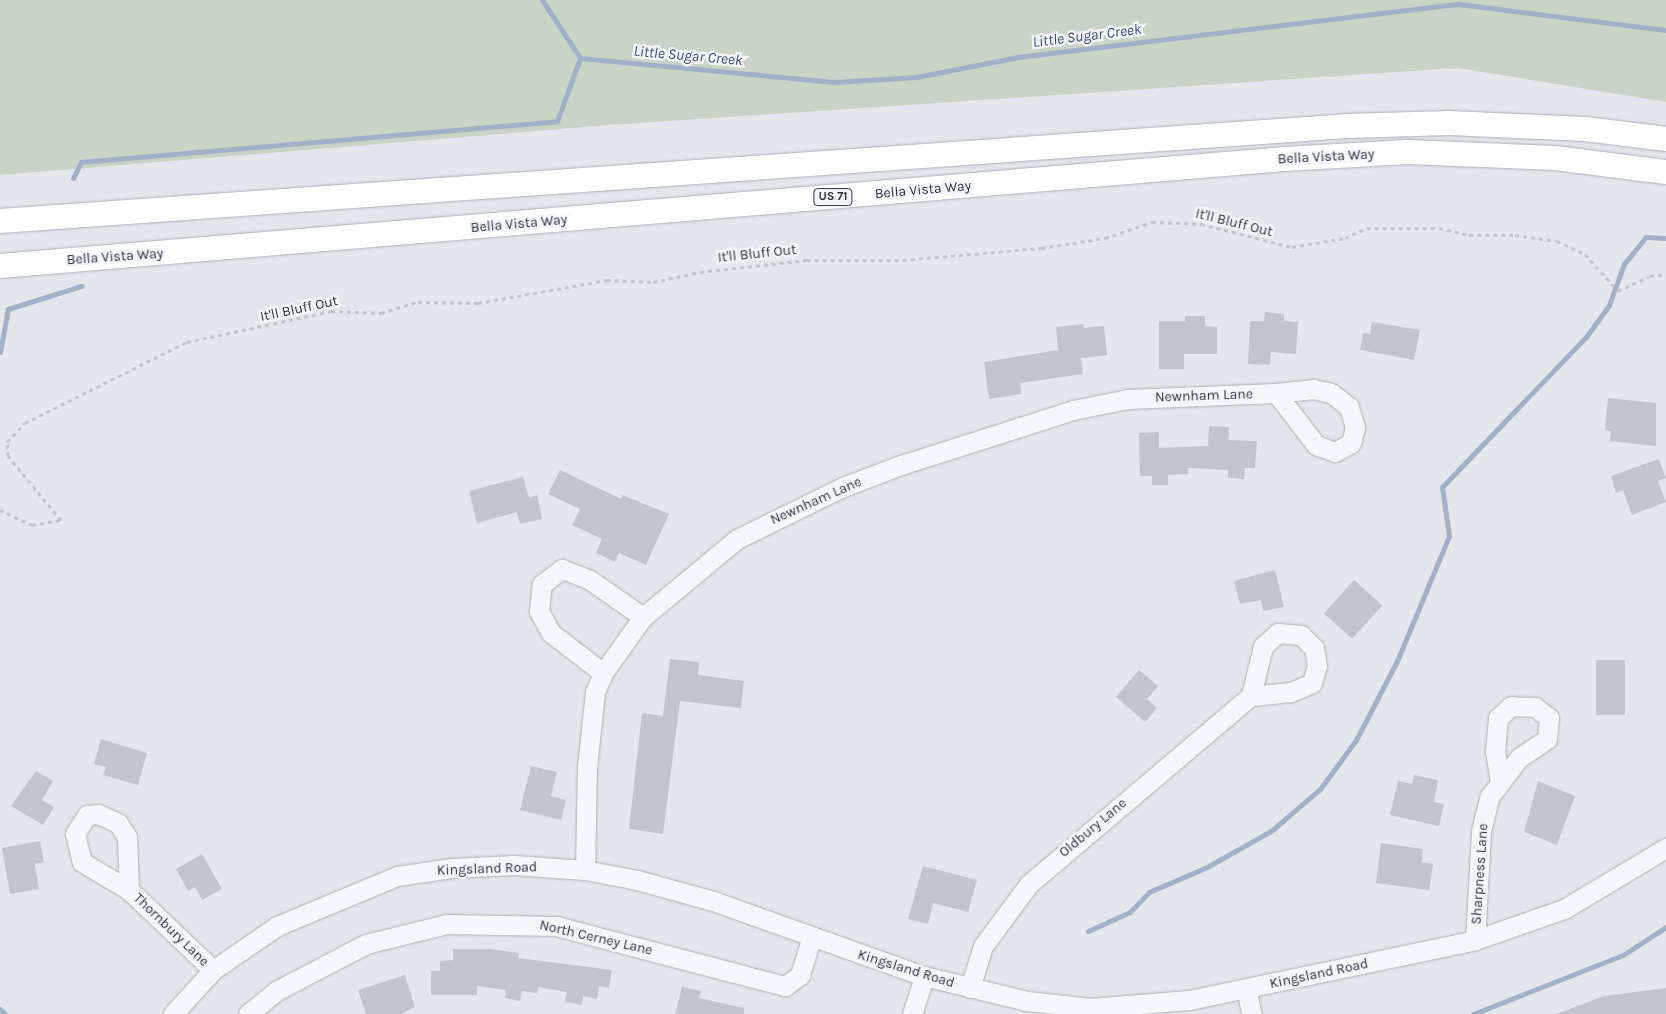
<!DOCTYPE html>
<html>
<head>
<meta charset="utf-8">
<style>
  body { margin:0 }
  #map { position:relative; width:1666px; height:1014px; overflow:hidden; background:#e3e6ea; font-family:Karla,sans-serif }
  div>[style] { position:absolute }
  .green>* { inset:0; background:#c8d4c5 }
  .stream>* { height:5px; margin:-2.5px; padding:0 2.5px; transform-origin:2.5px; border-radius:2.5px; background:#a1b1c8 }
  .building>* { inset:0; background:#c1c4cd; transform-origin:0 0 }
  .path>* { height:3px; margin-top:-1.5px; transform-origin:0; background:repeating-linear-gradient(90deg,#c1c4c9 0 4px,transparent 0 8px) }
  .roads { filter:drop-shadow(0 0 1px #acb0b7) drop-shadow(0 0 1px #acb0b7) }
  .minor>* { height:19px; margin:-9.5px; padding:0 9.5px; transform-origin:9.5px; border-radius:9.5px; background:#f6f7f9 }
  .major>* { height:24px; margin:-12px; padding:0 12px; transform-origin:12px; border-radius:12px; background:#fff }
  span { translate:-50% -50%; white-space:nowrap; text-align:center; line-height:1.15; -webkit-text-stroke:5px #f3f5f8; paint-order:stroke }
  .shield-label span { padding:1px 4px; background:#f3f5f8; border:1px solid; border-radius:4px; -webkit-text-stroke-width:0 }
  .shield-label { font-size:12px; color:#2c3241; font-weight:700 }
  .street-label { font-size:14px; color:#2c3241 }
  .water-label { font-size:15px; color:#394f73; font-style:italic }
</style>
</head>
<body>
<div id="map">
  <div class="green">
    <div style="clip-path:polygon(0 0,1666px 0,1666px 102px,1458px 68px,609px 125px,0 175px)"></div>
  </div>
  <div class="stream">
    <div style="left:542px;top:0;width:69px;rotate:56.8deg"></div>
    <div style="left:580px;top:58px;width:255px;rotate:5.4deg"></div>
    <div style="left:834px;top:82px;width:83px;rotate:-3.4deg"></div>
    <div style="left:917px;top:77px;width:103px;rotate:-11.2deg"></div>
    <div style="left:1018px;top:57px;width:444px;rotate:-6.9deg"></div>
    <div style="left:1459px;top:4px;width:209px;rotate:7.2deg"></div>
    <div style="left:73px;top:178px;width:18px;rotate:-63deg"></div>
    <div style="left:81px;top:162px;width:478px;rotate:-4.9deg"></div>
    <div style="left:557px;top:121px;width:67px;rotate:-69.9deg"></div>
    <div style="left:0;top:352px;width:44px;rotate:-79.5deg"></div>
    <div style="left:8px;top:309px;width:77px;rotate:-17.5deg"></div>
    <div style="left:1088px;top:931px;width:46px;rotate:-24.3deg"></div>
    <div style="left:1130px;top:912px;width:28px;rotate:-46deg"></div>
    <div style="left:1149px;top:892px;width:63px;rotate:-23.3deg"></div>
    <div style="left:1207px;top:867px;width:73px;rotate:-29.4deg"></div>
    <div style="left:1271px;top:831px;width:65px;rotate:-40.6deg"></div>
    <div style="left:1320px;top:789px;width:61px;rotate:-53.7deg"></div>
    <div style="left:1356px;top:740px;width:89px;rotate:-62.6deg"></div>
    <div style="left:1397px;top:661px;width:135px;rotate:-67.4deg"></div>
    <div style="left:1449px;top:536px;width:49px;rotate:-98.1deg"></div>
    <div style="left:1442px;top:487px;width:208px;rotate:-46.2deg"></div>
    <div style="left:1586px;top:337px;width:39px;rotate:-54deg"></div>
    <div style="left:1609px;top:305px;width:44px;rotate:-69.9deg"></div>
    <div style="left:1624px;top:264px;width:35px;rotate:-51deg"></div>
    <div style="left:1646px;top:237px;width:20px;rotate:3deg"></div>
    <div style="left:0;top:1009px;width:7px;rotate:45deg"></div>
    <div style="left:1473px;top:1014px;width:161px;rotate:-21.5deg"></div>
    <div style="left:1623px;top:955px;width:51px;rotate:-33.1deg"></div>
  </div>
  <div class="building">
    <div style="clip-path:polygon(1265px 312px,1284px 314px,1284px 321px,1298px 322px,1296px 354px,1271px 352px,1270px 365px,1248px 364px,1250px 321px,1264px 321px)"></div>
    <div style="clip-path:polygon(1185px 316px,1205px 316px,1205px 326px,1217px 327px,1217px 354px,1184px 354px,1184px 369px,1159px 369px,1159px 321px,1185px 321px)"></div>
    <div style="clip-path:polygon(1372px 322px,1420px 330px,1414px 360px,1360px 350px,1363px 333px,1370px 334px)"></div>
    <div style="clip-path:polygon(1083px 324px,1084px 328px,1104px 326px,1107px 355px,1081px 358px,1083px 374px,1020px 383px,1021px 394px,989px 399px,984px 362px,1058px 350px,1056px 327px)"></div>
    <div style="clip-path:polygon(1608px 398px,1656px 403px,1656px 446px,1610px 441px,1611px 431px,1605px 430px)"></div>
    <div style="clip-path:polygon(1209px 426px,1229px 427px,1228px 440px,1257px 441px,1255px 468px,1245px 468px,1244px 479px,1228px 478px,1228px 470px,1188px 468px,1188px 474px,1168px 475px,1168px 485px,1152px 485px,1152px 476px,1140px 476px,1139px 433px,1159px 432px,1159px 448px,1208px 446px)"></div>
    <div style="clip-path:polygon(1659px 459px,1666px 478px,1658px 481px,1666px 502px,1632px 515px,1623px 490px,1616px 493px,1611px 476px)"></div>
    <div style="clip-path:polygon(560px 470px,621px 499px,622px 495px,669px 514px,646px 565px,619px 553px,615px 562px,596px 553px,602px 539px,572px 525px,580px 509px,548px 494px)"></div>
    <div style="clip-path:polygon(523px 477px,529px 498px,537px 495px,542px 519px,520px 524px,517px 512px,477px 523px,469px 491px)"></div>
    <div style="clip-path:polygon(1275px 570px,1284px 607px,1263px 611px,1261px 600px,1240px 604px,1234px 581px)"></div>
    <div style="left:1354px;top:580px;width:38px;height:45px;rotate:42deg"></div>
    <div style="clip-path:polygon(670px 659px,699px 662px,698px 675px,744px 681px,741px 708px,680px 701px,663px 834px,629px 829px,642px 713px,663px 716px)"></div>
    <div style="left:1596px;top:660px;width:29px;height:55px"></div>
    <div style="clip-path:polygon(1139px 670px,1158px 686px,1147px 699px,1157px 708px,1145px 722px,1116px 697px)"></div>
    <div style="clip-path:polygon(101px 739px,147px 753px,138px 785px,103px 775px,106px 767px,94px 764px)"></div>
    <div style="clip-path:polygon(531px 766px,557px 772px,551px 796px,566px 800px,561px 820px,520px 810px)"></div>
    <div style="clip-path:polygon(36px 771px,53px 781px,42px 800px,54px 807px,43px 825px,11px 806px)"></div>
    <div style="clip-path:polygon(1414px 775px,1438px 780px,1434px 802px,1444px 804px,1439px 826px,1390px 815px,1398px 781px,1412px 784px)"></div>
    <div style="clip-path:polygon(1538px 781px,1575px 796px,1557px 845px,1524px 832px)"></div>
    <div style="clip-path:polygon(40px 841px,44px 862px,35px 864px,39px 889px,10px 894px,2px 848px)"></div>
    <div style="clip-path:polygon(1381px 843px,1423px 849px,1422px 862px,1433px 864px,1429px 890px,1376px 883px)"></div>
    <div style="clip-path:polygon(202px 854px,222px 889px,202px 900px,195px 887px,188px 891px,176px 869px)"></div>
    <div style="clip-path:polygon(923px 866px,977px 880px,968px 912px,933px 903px,928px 924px,908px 919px)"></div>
    <div style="clip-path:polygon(453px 949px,491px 949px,519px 953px,518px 958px,612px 970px,609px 988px,599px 986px,597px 999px,583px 996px,582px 1005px,565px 1002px,567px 992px,538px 987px,537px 993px,522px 991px,520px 1001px,505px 998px,506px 990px,477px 986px,477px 995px,431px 995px,431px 971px,440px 971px,440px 961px,453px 960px)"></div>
    <div style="clip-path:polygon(405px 975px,415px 1007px,401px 1014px,366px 1014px,358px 990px)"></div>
    <div style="clip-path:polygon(682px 987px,701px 991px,699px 998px,744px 1008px,744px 1014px,675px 1014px)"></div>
    <div style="clip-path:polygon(1666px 988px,1666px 1014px,1556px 1014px,1604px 996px)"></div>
  </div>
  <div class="path">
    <div style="left:0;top:510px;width:35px;rotate:25deg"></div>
    <div style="left:32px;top:525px;width:29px;rotate:-10deg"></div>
    <div style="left:61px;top:520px;width:83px;rotate:-129.6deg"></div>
    <div style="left:8px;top:456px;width:14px;rotate:-94deg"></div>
    <div style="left:7px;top:442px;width:26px;rotate:-47deg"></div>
    <div style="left:25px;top:423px;width:181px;rotate:-26.6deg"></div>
    <div style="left:187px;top:342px;width:147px;rotate:-12.1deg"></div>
    <div style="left:331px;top:311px;width:50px;rotate:2.3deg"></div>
    <div style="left:381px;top:313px;width:39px;rotate:-17deg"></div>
    <div style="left:418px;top:302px;width:60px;rotate:1deg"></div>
    <div style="left:478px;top:303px;width:131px;rotate:-10.1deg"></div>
    <div style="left:607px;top:280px;width:46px;rotate:2.5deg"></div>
    <div style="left:653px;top:282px;width:48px;rotate:-12deg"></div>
    <div style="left:700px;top:272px;width:108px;rotate:-6.4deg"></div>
    <div style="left:807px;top:260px;width:96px"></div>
    <div style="left:903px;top:260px;width:139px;rotate:-5deg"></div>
    <div style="left:1041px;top:248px;width:65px;rotate:-8.9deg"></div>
    <div style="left:1105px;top:238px;width:50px;rotate:-18.8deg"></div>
    <div style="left:1152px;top:222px;width:49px;rotate:2.3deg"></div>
    <div style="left:1201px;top:224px;width:94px;rotate:14.2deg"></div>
    <div style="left:1292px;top:247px;width:54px;rotate:-9.6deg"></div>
    <div style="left:1345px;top:238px;width:24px;rotate:-24deg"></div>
    <div style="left:1367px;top:228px;width:72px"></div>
    <div style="left:1439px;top:228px;width:31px;rotate:13deg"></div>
    <div style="left:1469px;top:235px;width:46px"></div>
    <div style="left:1515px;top:235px;width:42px;rotate:8.1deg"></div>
    <div style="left:1557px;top:241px;width:31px;rotate:25deg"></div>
    <div style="left:1585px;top:254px;width:50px;rotate:48.3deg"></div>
    <div style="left:1618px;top:291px;width:35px;rotate:-25deg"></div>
    <div style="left:1650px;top:276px;width:16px;rotate:-7deg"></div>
  </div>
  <div class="roads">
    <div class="minor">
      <div style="left:603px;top:673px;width:66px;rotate:-142.4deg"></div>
      <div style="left:551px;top:633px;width:25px;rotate:-119deg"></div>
      <div style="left:539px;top:611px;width:27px;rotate:-84deg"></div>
      <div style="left:542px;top:584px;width:25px;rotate:-37deg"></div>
      <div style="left:562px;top:569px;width:30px;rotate:21deg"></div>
      <div style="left:590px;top:580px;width:65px;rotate:34.9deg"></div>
      <div style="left:585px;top:870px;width:103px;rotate:-88.9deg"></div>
      <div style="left:587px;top:767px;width:75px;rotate:-83.9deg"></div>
      <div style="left:595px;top:692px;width:21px;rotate:-67deg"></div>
      <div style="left:603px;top:673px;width:69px;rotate:-54.5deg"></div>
      <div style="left:643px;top:617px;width:122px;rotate:-39.7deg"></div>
      <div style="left:737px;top:539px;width:118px;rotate:-26.1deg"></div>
      <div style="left:843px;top:487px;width:62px;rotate:-20.8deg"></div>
      <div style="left:901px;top:465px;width:181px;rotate:-17.7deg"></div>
      <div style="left:1073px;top:410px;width:56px;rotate:-11.3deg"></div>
      <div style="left:1128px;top:399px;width:148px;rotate:-2.3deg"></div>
      <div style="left:1276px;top:393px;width:66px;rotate:52.4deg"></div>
      <div style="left:1316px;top:445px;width:20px;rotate:20deg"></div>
      <div style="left:1335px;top:452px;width:18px;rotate:-29deg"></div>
      <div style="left:1351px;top:443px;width:16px;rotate:-76deg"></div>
      <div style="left:1355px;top:427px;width:21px;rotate:-107deg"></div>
      <div style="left:1349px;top:407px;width:23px;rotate:-142deg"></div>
      <div style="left:1331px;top:393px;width:17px;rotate:-167deg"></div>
      <div style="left:1314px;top:389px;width:38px;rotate:174deg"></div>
      <div style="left:129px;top:890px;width:55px;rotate:-149.2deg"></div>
      <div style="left:82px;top:862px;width:29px;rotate:-104deg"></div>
      <div style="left:75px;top:834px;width:22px;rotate:-58deg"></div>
      <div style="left:87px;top:815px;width:11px;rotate:-5deg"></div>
      <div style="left:98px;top:814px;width:22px;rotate:24deg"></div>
      <div style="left:118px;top:823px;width:17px;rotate:57deg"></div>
      <div style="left:127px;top:837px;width:53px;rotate:87.8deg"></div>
      <div style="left:129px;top:890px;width:116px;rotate:43.6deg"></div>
      <div style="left:1475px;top:940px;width:109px;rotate:-86.8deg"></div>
      <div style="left:1481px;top:831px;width:36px;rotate:-76deg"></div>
      <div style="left:1490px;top:796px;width:48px;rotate:-52.7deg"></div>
      <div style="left:1519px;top:758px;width:34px;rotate:-34deg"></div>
      <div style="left:1547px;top:739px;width:21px;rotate:-85deg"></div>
      <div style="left:1549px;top:718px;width:18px;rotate:-142deg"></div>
      <div style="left:1535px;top:707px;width:24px;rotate:-178deg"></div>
      <div style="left:1511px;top:706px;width:18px;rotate:137deg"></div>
      <div style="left:1498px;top:718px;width:33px;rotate:95deg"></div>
      <div style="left:1495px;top:751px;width:32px;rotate:81deg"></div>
      <div style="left:970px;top:988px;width:44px;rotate:-72.8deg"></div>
      <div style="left:983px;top:946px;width:77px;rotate:-53.4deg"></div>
      <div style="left:1029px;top:884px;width:291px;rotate:-40.3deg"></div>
      <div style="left:1251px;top:696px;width:40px;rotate:-5.7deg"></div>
      <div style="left:1291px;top:692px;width:23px;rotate:-23deg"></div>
      <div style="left:1312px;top:683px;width:18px;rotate:-74deg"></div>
      <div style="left:1317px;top:666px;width:18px;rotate:-99deg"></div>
      <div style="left:1314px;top:648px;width:18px;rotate:-135deg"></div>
      <div style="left:1301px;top:635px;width:23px;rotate:-175deg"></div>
      <div style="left:1278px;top:633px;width:20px;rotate:139deg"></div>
      <div style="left:1263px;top:646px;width:51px;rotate:103.5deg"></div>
      <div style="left:1246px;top:989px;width:26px;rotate:77deg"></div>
      <div style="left:173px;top:1014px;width:59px;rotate:-47.7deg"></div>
      <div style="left:213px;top:970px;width:78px;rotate:-34.5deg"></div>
      <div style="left:277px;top:926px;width:130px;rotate:-22.6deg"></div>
      <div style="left:397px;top:876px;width:56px;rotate:-8.3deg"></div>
      <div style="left:452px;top:868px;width:62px;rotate:-2.8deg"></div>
      <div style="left:514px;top:865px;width:71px;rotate:4deg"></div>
      <div style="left:585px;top:870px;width:53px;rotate:10.9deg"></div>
      <div style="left:637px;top:880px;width:79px;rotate:15.4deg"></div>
      <div style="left:713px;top:901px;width:224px;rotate:19.6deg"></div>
      <div style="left:924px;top:976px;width:106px;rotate:13.6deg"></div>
      <div style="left:1027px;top:1001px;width:64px;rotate:6.2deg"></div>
      <div style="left:1091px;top:1008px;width:98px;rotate:-4.7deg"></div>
      <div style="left:1189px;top:1000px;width:292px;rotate:-11.8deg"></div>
      <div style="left:1475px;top:940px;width:94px;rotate:-19.2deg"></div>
      <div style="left:1564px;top:909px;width:119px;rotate:-30.9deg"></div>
      <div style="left:248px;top:1014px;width:36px;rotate:-39deg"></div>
      <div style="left:276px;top:991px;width:102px;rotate:-27.6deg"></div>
      <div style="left:366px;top:944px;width:82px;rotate:-14deg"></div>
      <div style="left:446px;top:924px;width:110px;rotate:1deg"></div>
      <div style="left:556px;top:926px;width:237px;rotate:14.7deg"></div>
      <div style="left:785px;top:986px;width:19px;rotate:-36deg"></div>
      <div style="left:800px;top:975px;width:39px;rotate:-73deg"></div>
      <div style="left:912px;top:1014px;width:40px;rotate:-72deg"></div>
    </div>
    <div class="major">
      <div style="left:0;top:221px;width:1350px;rotate:-4.03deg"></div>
      <div style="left:1347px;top:126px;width:102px;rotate:-1.7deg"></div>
      <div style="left:1449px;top:123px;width:136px;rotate:2.5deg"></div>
      <div style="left:1585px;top:129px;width:82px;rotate:7deg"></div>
      <div style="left:0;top:266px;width:1288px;rotate:-4.76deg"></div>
      <div style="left:1284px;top:159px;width:124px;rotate:-3.2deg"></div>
      <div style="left:1408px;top:152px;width:147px;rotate:2.3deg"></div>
      <div style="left:1555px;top:158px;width:112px;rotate:7.2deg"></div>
    </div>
  </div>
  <div class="shield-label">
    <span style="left:833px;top:197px">US 71</span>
  </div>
  <div class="street-label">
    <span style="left:1326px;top:157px;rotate:-3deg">Bella Vista Way</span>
    <span style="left:923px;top:190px;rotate:-5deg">Bella Vista Way</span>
    <span style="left:1234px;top:223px;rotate:14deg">It'll Bluff Out</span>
    <span style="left:519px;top:224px;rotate:-5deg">Bella Vista Way</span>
    <span style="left:757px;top:254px;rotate:-6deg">It'll Bluff Out</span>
    <span style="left:115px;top:257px;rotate:-4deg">Bella Vista Way</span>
    <span style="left:299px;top:309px;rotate:-12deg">It'll Bluff Out</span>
    <span style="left:1204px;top:396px;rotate:-2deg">Newnham Lane</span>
    <span style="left:816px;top:501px;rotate:-24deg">Newnham Lane</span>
    <span style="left:1093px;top:828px;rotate:-40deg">Oldbury Lane</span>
    <span style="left:487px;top:869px;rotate:-2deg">Kingsland Road</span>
    <span style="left:1480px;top:874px;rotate:-86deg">Sharpness Lane</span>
    <span style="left:171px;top:930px;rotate:44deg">Thornbury Lane</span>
    <span style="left:596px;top:938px;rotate:13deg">North Cerney Lane</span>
    <span style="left:906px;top:969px;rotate:17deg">Kingsland Road</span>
    <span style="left:1319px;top:974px;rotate:-12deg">Kingsland Road</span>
  </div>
  <div class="water-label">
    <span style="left:1087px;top:36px;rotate:-7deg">Little Sugar Creek</span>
    <span style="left:688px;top:56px;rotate:5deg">Little Sugar Creek</span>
  </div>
</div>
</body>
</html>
